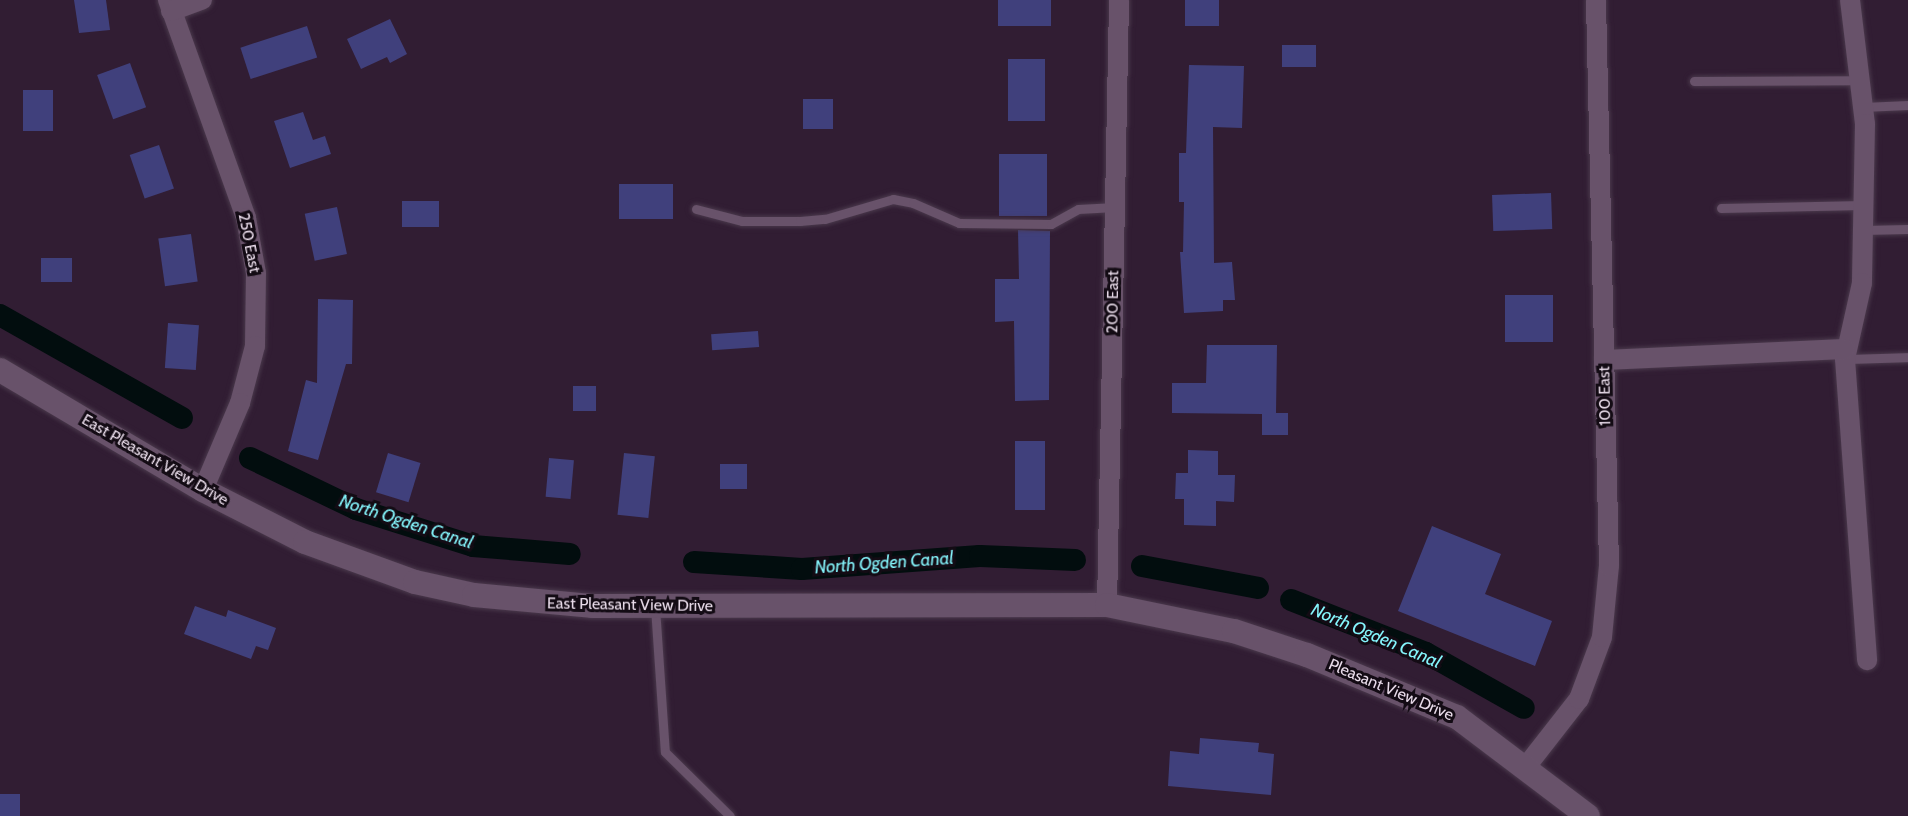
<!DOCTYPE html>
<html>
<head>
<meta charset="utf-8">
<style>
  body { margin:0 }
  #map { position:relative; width:1908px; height:816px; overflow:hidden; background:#311d33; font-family:Cabin,sans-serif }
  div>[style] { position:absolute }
  .canal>* { height:22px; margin:-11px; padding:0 11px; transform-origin:11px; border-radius:11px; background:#020d0e }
  .building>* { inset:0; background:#40407c; transform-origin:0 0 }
  .roads { filter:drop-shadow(0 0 2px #4a394c) drop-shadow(0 0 2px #4a394c) }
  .service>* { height:9px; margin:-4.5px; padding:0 4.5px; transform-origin:4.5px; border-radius:4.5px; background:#68526a }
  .minor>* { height:20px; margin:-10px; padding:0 10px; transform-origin:10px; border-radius:10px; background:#68526a }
  .tertiary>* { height:24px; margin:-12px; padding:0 12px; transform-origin:12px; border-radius:12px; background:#68526a }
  span { translate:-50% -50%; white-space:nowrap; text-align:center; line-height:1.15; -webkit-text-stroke:6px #130b14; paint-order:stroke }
  .street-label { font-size:16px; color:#e9dcea }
  .water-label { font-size:18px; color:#85f6fd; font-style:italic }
</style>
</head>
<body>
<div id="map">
  <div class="canal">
    <div style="left:0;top:315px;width:209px;rotate:29.5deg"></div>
    <div style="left:250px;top:458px;width:118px;rotate:25.7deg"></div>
    <div style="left:356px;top:509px;width:123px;rotate:17.5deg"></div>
    <div style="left:473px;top:546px;width:97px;rotate:4.7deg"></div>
    <div style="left:694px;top:562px;width:108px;rotate:3.7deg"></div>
    <div style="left:802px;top:569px;width:178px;rotate:-4.2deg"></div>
    <div style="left:980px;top:556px;width:95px;rotate:2.4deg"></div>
    <div style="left:1142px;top:566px;width:118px;rotate:10.7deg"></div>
    <div style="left:1291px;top:600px;width:145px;rotate:21.4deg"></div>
    <div style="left:1426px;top:653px;width:112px;rotate:29.3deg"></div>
  </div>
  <div class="building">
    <div style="clip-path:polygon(74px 0,106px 0,110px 30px,79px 33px)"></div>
    <div style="left:998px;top:0;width:53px;height:26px"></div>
    <div style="left:1185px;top:0;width:34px;height:26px"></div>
    <div style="clip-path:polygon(390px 19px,407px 54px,390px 63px,387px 57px,361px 69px,347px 39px)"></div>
    <div style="left:307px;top:26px;width:33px;height:70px;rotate:72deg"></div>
    <div style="left:1282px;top:45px;width:34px;height:22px"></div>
    <div style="left:1008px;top:59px;width:37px;height:62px"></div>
    <div style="left:130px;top:63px;width:47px;height:35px;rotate:70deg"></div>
    <div style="clip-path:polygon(1189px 65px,1244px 66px,1242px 128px,1213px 127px,1214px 263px,1232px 262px,1235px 300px,1223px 300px,1223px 311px,1184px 313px,1180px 252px,1183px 252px,1184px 202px,1179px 202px,1179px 153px,1186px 153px)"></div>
    <div style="left:23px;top:90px;width:30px;height:41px"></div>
    <div style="left:803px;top:99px;width:30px;height:30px"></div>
    <div style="clip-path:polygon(303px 112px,313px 140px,325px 136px,331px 154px,290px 168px,274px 121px)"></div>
    <div style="left:159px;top:145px;width:46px;height:31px;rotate:71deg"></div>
    <div style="left:999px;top:154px;width:48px;height:62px"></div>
    <div style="left:619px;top:184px;width:54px;height:35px"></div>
    <div style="left:1551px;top:193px;width:36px;height:59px;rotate:88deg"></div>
    <div style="left:402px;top:201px;width:37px;height:26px"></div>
    <div style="left:337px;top:207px;width:48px;height:33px;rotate:78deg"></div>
    <div style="clip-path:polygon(1018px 230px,1050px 231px,1049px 400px,1015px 401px,1014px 321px,995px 322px,995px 279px,1019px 279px)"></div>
    <div style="left:191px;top:234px;width:48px;height:33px;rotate:82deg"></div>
    <div style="left:41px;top:258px;width:31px;height:24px"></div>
    <div style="left:1505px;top:295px;width:48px;height:47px"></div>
    <div style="clip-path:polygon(318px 299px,353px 300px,352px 364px,346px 364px,318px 460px,288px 451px,306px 380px,317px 383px)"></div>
    <div style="left:168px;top:323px;width:31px;height:45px;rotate:4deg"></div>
    <div style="left:758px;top:331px;width:16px;height:47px;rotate:86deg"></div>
    <div style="clip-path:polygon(1207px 345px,1277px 345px,1276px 413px,1288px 413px,1288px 435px,1262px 435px,1262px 414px,1172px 413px,1172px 383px,1206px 383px)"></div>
    <div style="left:573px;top:386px;width:23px;height:25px"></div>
    <div style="left:1015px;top:441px;width:30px;height:69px"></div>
    <div style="clip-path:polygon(1188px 450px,1218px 451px,1218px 475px,1235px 475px,1234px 502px,1216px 501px,1216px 526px,1184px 525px,1184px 499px,1175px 499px,1176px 473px,1188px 473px)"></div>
    <div style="left:388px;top:453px;width:34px;height:41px;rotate:17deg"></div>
    <div style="left:624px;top:453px;width:31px;height:62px;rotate:6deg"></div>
    <div style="left:549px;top:458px;width:25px;height:39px;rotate:5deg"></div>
    <div style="left:720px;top:464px;width:27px;height:25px"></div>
    <div style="clip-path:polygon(1432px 526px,1501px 554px,1485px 594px,1552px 621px,1535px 666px,1398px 611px)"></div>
    <div style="clip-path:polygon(195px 606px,226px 617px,228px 610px,276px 628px,268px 650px,256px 646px,251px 659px,184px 634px)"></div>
    <div style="clip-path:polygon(1200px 738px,1259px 743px,1258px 752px,1274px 754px,1271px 795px,1168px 786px,1170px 751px,1199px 754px)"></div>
    <div style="left:0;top:794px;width:20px;height:22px"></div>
  </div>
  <div class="roads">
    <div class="service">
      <div style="left:1694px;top:81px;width:166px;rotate:-0.3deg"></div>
      <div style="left:1863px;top:107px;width:45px;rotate:-2.5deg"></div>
      <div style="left:1721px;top:208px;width:142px;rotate:-1.2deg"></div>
      <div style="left:696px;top:209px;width:48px;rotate:14.6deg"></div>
      <div style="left:742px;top:221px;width:58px"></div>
      <div style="left:800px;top:221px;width:25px;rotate:-5deg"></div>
      <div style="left:825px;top:219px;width:71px;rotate:-16.4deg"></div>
      <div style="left:893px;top:199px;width:20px;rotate:11deg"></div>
      <div style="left:913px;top:203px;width:50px;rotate:23.5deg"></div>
      <div style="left:959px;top:223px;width:92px;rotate:0.6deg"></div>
      <div style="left:1051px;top:224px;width:31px;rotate:-29deg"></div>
      <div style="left:1078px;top:209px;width:37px;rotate:-3deg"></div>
      <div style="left:1863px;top:230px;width:45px;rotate:-1.3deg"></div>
      <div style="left:1845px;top:359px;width:63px;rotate:-1.8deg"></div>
      <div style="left:655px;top:607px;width:145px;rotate:86.1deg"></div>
      <div style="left:665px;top:752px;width:91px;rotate:44.6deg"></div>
    </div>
    <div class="minor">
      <div style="left:168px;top:0;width:232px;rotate:70.3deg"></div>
      <div style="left:246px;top:218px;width:56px;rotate:79.7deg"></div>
      <div style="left:256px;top:273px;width:73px;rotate:90.8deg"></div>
      <div style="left:255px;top:346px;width:59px;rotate:104.7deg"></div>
      <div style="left:240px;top:403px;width:95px;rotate:113deg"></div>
      <div style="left:1850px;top:0;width:125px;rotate:83.1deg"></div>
      <div style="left:1865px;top:124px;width:159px;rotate:91.1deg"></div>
      <div style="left:1862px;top:283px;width:78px;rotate:102.6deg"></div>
      <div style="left:1845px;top:359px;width:302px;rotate:85.8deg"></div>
      <div style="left:171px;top:11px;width:33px;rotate:-20deg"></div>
      <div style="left:1604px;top:360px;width:241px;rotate:-2.6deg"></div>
      <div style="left:1107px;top:605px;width:605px;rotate:-88.86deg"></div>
      <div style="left:1525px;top:768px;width:88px;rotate:-52deg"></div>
      <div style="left:1579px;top:699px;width:66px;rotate:-69.6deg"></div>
      <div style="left:1602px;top:637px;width:71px;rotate:-84.4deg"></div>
      <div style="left:1609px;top:566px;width:566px;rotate:-91.32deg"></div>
    </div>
    <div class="tertiary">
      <div style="left:0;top:370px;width:236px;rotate:30.6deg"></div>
      <div style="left:203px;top:490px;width:114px;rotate:27deg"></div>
      <div style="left:305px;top:542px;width:117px;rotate:20deg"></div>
      <div style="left:415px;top:582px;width:60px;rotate:12.4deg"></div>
      <div style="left:474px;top:595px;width:120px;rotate:5.3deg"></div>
      <div style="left:593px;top:606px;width:514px;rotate:-0.11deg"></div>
      <div style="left:1107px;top:605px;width:130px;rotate:11.6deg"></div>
      <div style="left:1234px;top:631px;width:77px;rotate:18.2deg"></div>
      <div style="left:1307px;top:655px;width:162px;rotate:22.5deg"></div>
      <div style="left:1457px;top:717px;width:164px;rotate:37.1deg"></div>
    </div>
  </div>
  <div class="street-label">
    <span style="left:249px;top:243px;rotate:79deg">250 East</span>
    <span style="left:1113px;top:302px;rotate:-89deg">200 East</span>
    <span style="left:1605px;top:396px;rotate:-91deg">100 East</span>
    <span style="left:155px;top:460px;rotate:30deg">East Pleasant View Drive</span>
    <span style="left:630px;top:605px;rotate:1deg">East Pleasant View Drive</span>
    <span style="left:1391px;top:690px;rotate:23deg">Pleasant View Drive</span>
  </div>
  <div class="water-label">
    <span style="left:406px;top:522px;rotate:18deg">North Ogden Canal</span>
    <span style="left:884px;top:563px;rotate:-4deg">North Ogden Canal</span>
    <span style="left:1376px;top:636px;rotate:23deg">North Ogden Canal</span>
  </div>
</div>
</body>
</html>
